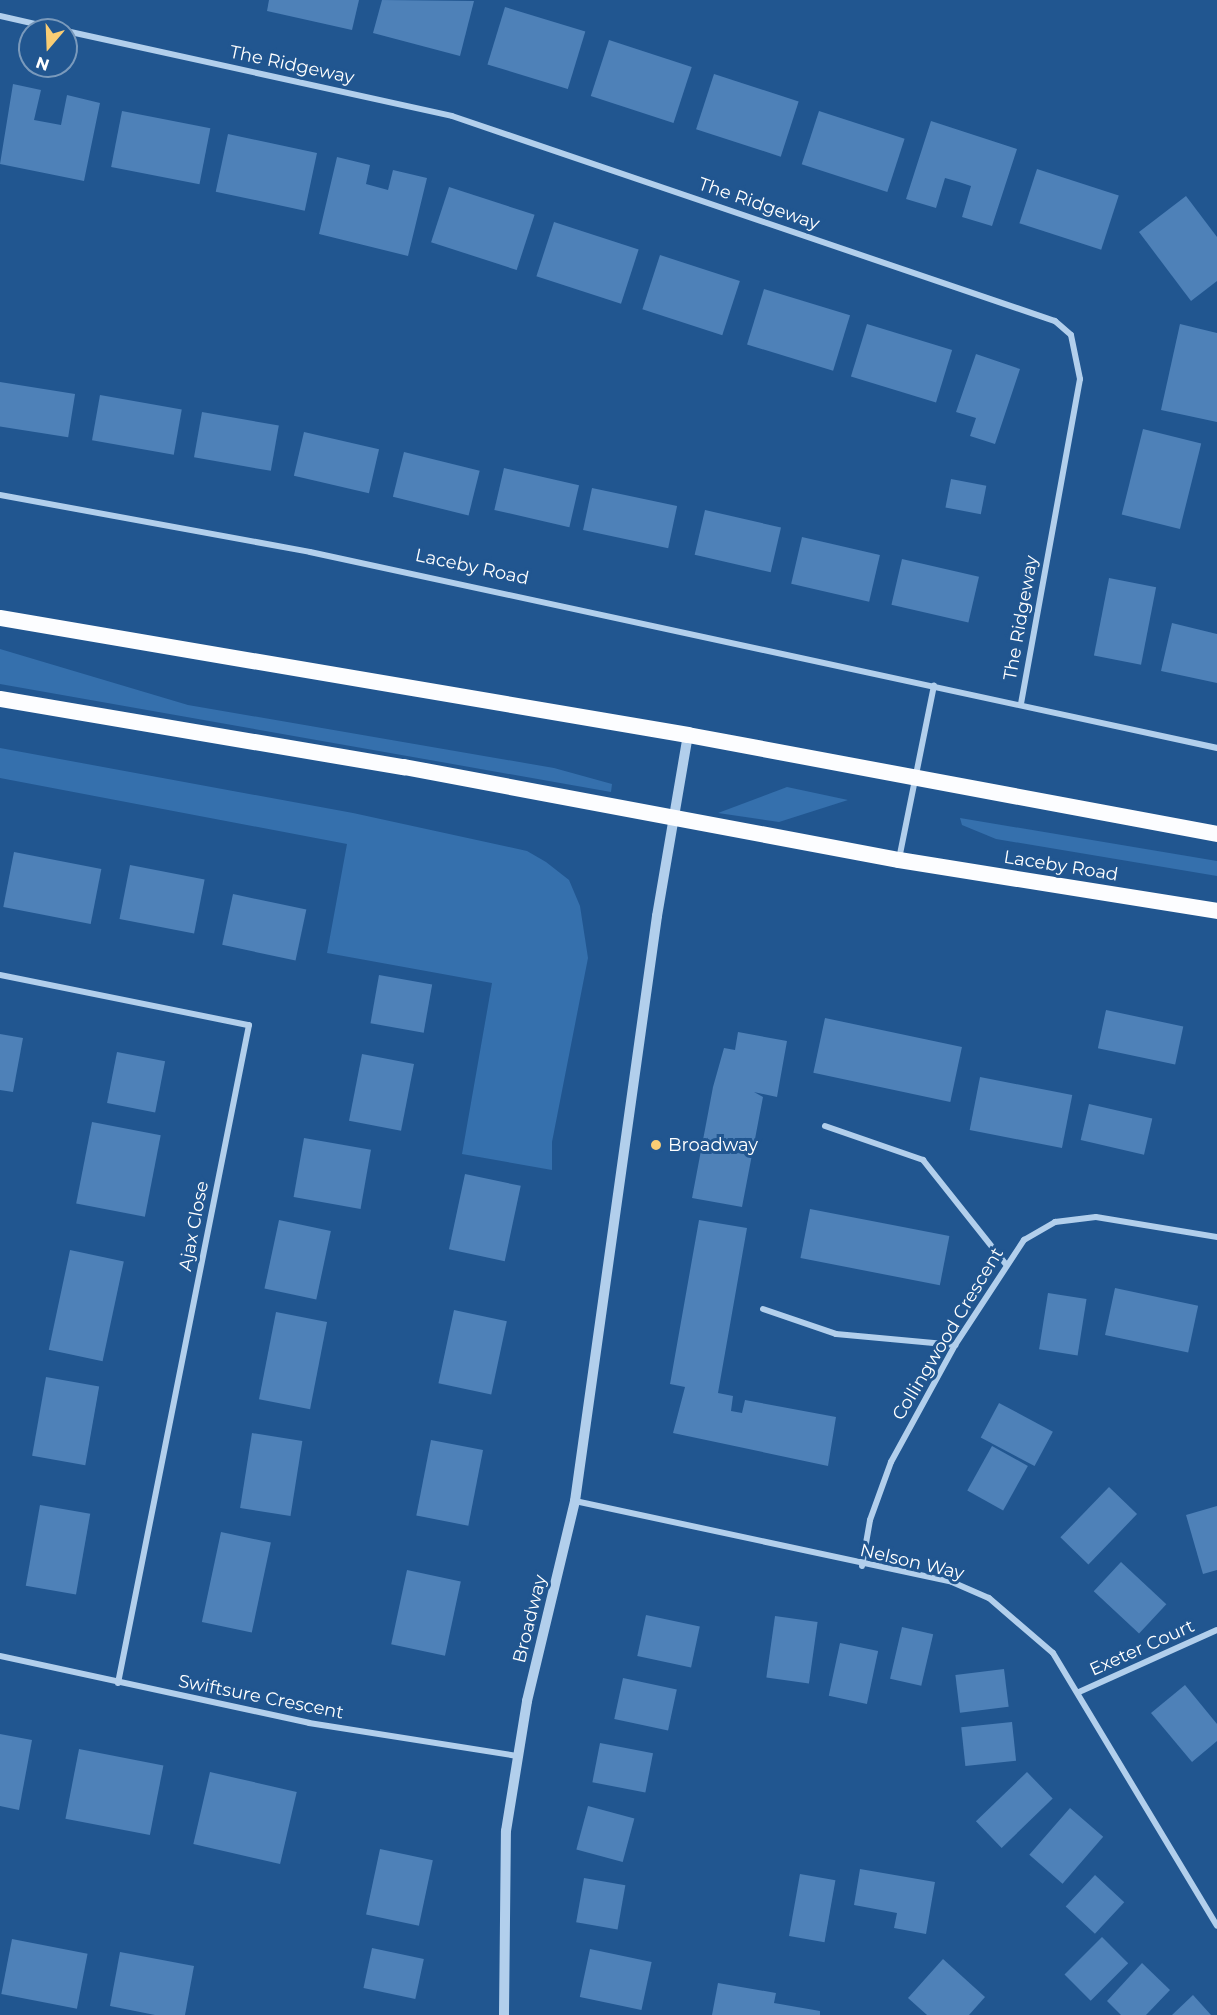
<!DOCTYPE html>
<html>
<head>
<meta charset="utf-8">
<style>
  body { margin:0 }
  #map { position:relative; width:1217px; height:2015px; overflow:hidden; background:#215690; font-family:Montserrat,sans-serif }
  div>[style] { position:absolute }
  .green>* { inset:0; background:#3570ad }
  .building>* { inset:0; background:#4e81b8; transform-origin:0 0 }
  .minor>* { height:6px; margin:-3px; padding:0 3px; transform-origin:3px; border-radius:3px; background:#b2cfec }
  .tertiary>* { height:10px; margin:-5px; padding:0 5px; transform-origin:5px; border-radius:5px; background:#b2cfec }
  .trunk>* { height:16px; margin:-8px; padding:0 8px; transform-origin:8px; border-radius:8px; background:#fcfdff }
  .dots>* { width:16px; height:16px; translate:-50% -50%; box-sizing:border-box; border:3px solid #215690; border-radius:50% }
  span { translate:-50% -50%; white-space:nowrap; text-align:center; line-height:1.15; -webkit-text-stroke:6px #215690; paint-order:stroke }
  .street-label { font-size:18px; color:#fff }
  .poi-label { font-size:18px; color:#fff }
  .left { translate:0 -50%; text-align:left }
  .north { position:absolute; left:18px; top:18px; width:60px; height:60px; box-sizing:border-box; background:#215690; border:2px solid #7a9abc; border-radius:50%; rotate:199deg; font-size:16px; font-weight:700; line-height:24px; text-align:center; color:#fff }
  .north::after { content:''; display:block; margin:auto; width:21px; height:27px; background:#f9cd74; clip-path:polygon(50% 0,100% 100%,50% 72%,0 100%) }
</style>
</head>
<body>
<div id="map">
  <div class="green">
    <div style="clip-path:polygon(0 649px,188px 705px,554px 768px,612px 784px,611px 792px,0 684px)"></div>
    <div style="clip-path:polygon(0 748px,353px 813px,527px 851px,546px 862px,569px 880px,580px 906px,588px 958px,552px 1142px,552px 1170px,462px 1154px,492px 983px,327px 953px,347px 844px,0 778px)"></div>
    <div style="clip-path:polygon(787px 787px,848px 800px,779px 822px,718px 813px)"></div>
    <div style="clip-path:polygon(960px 818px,1217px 861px,1217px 876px,996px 839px,962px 825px)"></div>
  </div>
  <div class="building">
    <div style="clip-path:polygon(269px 0,359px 0,352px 30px,267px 11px)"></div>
    <div style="clip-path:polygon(382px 0,474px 1px,460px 56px,373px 33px)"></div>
    <div style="left:505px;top:7px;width:84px;height:60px;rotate:17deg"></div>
    <div style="left:609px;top:40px;width:87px;height:59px;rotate:18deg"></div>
    <div style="left:714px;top:74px;width:89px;height:58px;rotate:18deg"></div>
    <div style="clip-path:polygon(13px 84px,41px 90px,34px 120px,61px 125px,67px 95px,100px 103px,84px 181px,0 164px)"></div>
    <div style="left:122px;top:111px;width:90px;height:57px;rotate:11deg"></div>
    <div style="left:819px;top:111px;width:90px;height:56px;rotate:18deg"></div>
    <div style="clip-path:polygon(931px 121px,1017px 149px,992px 226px,962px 217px,971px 186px,959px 182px,945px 178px,936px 208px,906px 199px)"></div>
    <div style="left:228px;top:134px;width:91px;height:59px;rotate:12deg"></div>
    <div style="clip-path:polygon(337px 157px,370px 165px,366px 184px,388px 190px,393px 170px,427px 178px,408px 256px,319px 234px)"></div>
    <div style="left:1037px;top:169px;width:86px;height:57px;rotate:18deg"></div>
    <div style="left:449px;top:187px;width:90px;height:58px;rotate:18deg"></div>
    <div style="clip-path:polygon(1186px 196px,1217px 237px,1217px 281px,1191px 301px,1139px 232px)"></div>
    <div style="left:554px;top:222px;width:89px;height:57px;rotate:18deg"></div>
    <div style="left:660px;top:255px;width:84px;height:57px;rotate:18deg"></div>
    <div style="left:764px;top:289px;width:90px;height:58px;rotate:17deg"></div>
    <div style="left:867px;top:324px;width:89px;height:55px;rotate:17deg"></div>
    <div style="clip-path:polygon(1180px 324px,1217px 333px,1217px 422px,1161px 410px)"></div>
    <div style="clip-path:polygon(976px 354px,1020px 369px,995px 444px,970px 436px,976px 418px,956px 412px)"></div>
    <div style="left:0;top:382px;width:76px;height:44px;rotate:9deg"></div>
    <div style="left:100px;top:395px;width:83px;height:46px;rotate:10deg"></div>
    <div style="left:202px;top:412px;width:78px;height:46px;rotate:10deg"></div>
    <div style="left:1143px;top:429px;width:60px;height:88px;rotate:14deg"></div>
    <div style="left:304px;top:432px;width:77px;height:45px;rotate:13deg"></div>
    <div style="left:404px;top:452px;width:78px;height:46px;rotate:14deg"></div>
    <div style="left:504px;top:468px;width:77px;height:43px;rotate:13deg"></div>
    <div style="left:951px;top:479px;width:36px;height:29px;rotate:11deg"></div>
    <div style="left:592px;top:488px;width:87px;height:43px;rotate:12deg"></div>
    <div style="left:705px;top:510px;width:78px;height:46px;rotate:13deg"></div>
    <div style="left:802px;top:537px;width:80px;height:48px;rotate:13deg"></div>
    <div style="left:902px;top:559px;width:79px;height:47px;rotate:13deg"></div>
    <div style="left:1109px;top:578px;width:48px;height:79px;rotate:11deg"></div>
    <div style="clip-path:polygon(1172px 623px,1217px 634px,1217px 683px,1161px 671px)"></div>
    <div style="left:14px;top:852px;width:89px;height:56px;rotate:11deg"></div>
    <div style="left:130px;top:865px;width:76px;height:55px;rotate:11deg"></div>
    <div style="left:233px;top:894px;width:75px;height:52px;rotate:12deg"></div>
    <div style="left:379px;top:975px;width:54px;height:49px;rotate:10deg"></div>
    <div style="left:1106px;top:1010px;width:79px;height:39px;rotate:12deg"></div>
    <div style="left:825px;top:1018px;width:140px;height:56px;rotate:12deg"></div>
    <div style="clip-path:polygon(738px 1032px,787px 1041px,777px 1097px,754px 1092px,763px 1097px,742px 1207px,692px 1198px,713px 1087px,724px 1048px,735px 1050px)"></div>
    <div style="clip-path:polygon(0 1034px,23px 1038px,13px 1092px,0 1090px)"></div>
    <div style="left:117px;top:1052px;width:49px;height:52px;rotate:11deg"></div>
    <div style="left:362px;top:1054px;width:53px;height:68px;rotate:11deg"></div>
    <div style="left:980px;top:1077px;width:94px;height:54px;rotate:11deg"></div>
    <div style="left:1089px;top:1104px;width:65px;height:37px;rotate:13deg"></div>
    <div style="left:92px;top:1122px;width:70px;height:83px;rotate:11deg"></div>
    <div style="left:304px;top:1138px;width:68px;height:60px;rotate:10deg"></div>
    <div style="left:465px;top:1174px;width:57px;height:77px;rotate:12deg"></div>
    <div style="left:810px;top:1209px;width:142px;height:50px;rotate:11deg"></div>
    <div style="left:279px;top:1220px;width:53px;height:70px;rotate:12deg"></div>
    <div style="clip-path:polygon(699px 1220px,747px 1228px,718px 1393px,733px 1396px,731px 1411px,742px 1413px,745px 1400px,836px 1417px,828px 1466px,673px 1433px,685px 1387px,670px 1384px)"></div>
    <div style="left:70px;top:1250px;width:55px;height:102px;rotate:12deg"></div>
    <div style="left:1115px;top:1288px;width:85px;height:48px;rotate:12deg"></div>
    <div style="left:1048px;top:1293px;width:39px;height:57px;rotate:9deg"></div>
    <div style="left:454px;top:1310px;width:54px;height:75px;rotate:12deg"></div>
    <div style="left:276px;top:1312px;width:52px;height:89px;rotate:11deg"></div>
    <div style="left:46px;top:1377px;width:54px;height:80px;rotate:10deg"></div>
    <div style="left:999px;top:1403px;width:61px;height:39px;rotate:28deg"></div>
    <div style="left:252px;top:1433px;width:51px;height:76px;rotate:9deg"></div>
    <div style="left:431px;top:1440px;width:53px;height:77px;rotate:11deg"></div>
    <div style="left:992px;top:1446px;width:41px;height:51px;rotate:29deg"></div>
    <div style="left:1109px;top:1487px;width:39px;height:70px;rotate:44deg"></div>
    <div style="left:40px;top:1505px;width:51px;height:82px;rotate:10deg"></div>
    <div style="clip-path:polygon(1217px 1506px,1217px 1570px,1203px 1574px,1186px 1515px)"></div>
    <div style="left:221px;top:1532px;width:51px;height:92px;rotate:12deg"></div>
    <div style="left:1121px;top:1562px;width:62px;height:40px;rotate:43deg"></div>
    <div style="left:407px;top:1570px;width:55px;height:76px;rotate:12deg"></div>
    <div style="left:646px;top:1615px;width:55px;height:42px;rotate:12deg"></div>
    <div style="left:775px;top:1616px;width:43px;height:62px;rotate:8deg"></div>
    <div style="left:902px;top:1627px;width:32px;height:53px;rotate:13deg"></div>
    <div style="left:840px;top:1643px;width:39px;height:54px;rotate:12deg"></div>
    <div style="left:1004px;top:1669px;width:38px;height:49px;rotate:83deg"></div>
    <div style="left:623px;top:1678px;width:55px;height:42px;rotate:12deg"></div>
    <div style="clip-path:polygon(1185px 1685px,1217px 1724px,1217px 1741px,1192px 1762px,1151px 1713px)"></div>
    <div style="left:1012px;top:1722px;width:39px;height:51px;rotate:84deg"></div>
    <div style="clip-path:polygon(0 1734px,32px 1740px,19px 1810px,0 1806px)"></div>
    <div style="left:600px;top:1743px;width:54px;height:40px;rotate:11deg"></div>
    <div style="left:79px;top:1749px;width:86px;height:71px;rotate:11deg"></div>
    <div style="left:210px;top:1772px;width:89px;height:74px;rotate:13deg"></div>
    <div style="left:1027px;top:1772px;width:37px;height:71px;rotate:46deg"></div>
    <div style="left:588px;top:1806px;width:48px;height:45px;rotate:15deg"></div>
    <div style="left:1070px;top:1808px;width:44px;height:62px;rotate:41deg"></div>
    <div style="left:380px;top:1849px;width:54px;height:67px;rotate:12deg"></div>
    <div style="clip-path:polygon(860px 1869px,935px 1882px,926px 1934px,894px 1928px,897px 1913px,854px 1905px)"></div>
    <div style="left:800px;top:1874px;width:36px;height:63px;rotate:10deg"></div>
    <div style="left:1095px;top:1875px;width:40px;height:43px;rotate:43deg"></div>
    <div style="left:584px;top:1878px;width:42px;height:45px;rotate:10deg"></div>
    <div style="left:1102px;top:1937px;width:37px;height:53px;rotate:45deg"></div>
    <div style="left:12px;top:1939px;width:77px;height:56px;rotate:11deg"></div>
    <div style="left:372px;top:1948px;width:53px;height:41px;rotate:12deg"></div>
    <div style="left:590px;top:1949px;width:63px;height:49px;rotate:12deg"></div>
    <div style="clip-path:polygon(120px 1952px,194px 1966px,185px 2015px,155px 2015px,110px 2006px)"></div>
    <div style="clip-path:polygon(943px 1959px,985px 1997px,969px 2015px,927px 2015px,908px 1998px)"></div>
    <div style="clip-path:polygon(1142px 1963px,1170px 1990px,1146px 2015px,1121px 2015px,1107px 2001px)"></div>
    <div style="clip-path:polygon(718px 1983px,776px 1993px,774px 2003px,820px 2011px,820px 2015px,712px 2015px)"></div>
    <div style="clip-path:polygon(1193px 1995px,1211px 2015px,1172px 2015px)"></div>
  </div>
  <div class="minor">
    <div style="left:0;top:16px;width:64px;rotate:12.7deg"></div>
    <div style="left:66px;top:31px;width:395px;rotate:12.4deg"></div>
    <div style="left:452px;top:116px;width:637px;rotate:18.78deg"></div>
    <div style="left:1055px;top:321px;width:21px;rotate:41deg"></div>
    <div style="left:1071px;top:335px;width:45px;rotate:78.4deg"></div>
    <div style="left:1080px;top:379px;width:329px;rotate:100.3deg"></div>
    <div style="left:0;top:495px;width:315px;rotate:10.4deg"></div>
    <div style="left:310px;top:552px;width:928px;rotate:12.19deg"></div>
    <div style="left:899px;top:859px;width:177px;rotate:-78.6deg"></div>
    <div style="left:0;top:975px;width:254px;rotate:11.4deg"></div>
    <div style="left:249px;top:1025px;width:671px;rotate:101.26deg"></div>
    <div style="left:825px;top:1126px;width:104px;rotate:19.1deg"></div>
    <div style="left:923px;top:1160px;width:132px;rotate:51.5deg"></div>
    <div style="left:763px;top:1309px;width:77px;rotate:18.9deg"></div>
    <div style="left:836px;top:1334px;width:120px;rotate:5.3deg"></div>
    <div style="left:575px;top:1501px;width:386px;rotate:12.1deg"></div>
    <div style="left:952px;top:1582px;width:40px;rotate:23.4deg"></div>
    <div style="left:989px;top:1598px;width:84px;rotate:40.7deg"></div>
    <div style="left:1053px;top:1653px;width:318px;rotate:59deg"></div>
    <div style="left:862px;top:1566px;width:47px;rotate:-80.1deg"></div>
    <div style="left:870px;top:1520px;width:62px;rotate:-70.1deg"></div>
    <div style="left:891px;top:1462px;width:133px;rotate:-61.3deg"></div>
    <div style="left:955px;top:1345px;width:126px;rotate:-56.7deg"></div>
    <div style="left:1024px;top:1240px;width:36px;rotate:-30deg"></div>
    <div style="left:1055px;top:1222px;width:41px;rotate:-7deg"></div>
    <div style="left:1096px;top:1217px;width:123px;rotate:9.4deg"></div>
    <div style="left:0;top:1656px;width:316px;rotate:12.2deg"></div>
    <div style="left:309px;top:1723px;width:212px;rotate:9deg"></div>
    <div style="left:1079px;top:1692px;width:151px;rotate:-24.2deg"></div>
  </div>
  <div class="tertiary">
    <div style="left:504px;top:2015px;width:184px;rotate:-89.4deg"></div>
    <div style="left:506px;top:1831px;width:132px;rotate:-80.8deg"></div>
    <div style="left:527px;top:1701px;width:206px;rotate:-76.5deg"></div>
    <div style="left:575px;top:1501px;width:591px;rotate:-82.02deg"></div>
    <div style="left:657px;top:916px;width:184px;rotate:-80.3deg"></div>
  </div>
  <div class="trunk">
    <div style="left:0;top:618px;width:698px;rotate:9.65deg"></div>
    <div style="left:688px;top:735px;width:538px;rotate:10.6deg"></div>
    <div style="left:0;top:699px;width:410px;rotate:9.6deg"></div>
    <div style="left:404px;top:767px;width:504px;rotate:10.64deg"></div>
    <div style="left:899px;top:860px;width:322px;rotate:9.1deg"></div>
  </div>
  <div class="dots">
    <div style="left:656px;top:1145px;background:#f9cd74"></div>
  </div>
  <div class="street-label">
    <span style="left:292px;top:65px;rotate:12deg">The Ridgeway</span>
    <span style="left:759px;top:204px;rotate:19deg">The Ridgeway</span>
    <span style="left:472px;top:567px;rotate:12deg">Laceby Road</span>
    <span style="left:1021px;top:618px;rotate:-80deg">The Ridgeway</span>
    <span style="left:1061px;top:866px;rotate:9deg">Laceby Road</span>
    <span style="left:194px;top:1226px;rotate:-79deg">Ajax Close</span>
    <span style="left:948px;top:1334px;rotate:-59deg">Collingwood Crescent</span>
    <span style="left:912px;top:1562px;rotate:13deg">Nelson Way</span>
    <span style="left:530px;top:1619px;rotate:-76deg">Broadway</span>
    <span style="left:1142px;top:1648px;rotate:-24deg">Exeter Court</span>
    <span style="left:261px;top:1697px;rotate:11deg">Swiftsure Crescent</span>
  </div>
  <div class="poi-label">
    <span class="left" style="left:668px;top:1145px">Broadway</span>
  </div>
  <div class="north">N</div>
</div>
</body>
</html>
